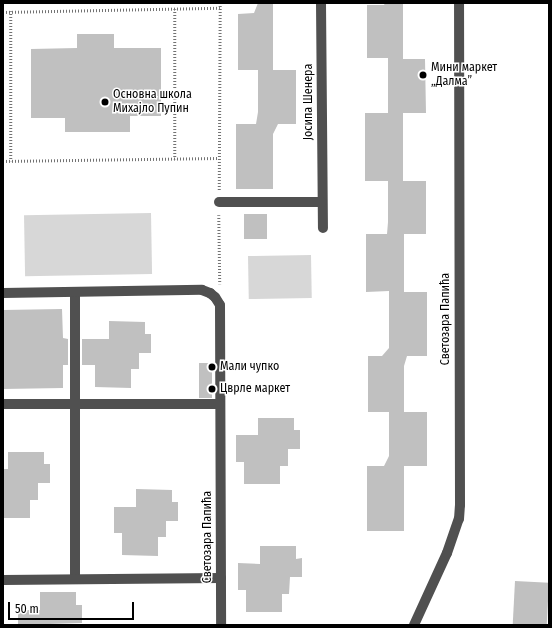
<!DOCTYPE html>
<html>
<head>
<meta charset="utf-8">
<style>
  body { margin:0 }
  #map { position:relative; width:552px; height:628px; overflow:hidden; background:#fff; font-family:"Fira Sans Condensed",sans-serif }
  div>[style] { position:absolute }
  .green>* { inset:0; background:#d7d7d7; transform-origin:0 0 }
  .building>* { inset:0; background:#c0c0c0; transform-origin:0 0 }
  .path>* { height:2.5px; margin-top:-1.25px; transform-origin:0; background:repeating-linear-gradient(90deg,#727272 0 1px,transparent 0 3px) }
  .minor>* { height:10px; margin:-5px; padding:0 5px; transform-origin:5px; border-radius:5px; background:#505050 }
  .dots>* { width:11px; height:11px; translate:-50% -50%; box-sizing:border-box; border:2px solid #fff; border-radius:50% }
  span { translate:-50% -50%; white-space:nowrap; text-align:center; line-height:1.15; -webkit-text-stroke:3px #fff; paint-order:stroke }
  .poi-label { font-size:12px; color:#000 }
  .left { translate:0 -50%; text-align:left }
  .street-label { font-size:12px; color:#000 }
  .frame { position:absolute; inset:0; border:4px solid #000; pointer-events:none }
  .scale { position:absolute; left:8px; top:602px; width:126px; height:18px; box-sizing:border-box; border:2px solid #000; border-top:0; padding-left:5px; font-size:12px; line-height:14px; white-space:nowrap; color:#000; -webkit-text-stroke:3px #fff; paint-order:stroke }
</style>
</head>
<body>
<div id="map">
  <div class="green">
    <div style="left:151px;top:213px;width:61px;height:127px;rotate:89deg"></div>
    <div style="left:311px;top:255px;width:43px;height:63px;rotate:89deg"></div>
  </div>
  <div class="building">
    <div style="clip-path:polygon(258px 3px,273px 3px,273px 70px,296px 70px,296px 124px,278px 124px,273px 134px,273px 189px,236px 189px,236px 124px,256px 124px,258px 112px,258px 70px,238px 70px,238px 14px,254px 13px)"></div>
    <div style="clip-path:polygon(385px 3px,403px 3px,403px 59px,425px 59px,426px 113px,403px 113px,403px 181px,426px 181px,426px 234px,404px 234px,404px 292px,427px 292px,427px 356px,407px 356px,404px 366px,404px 412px,427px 412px,427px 466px,404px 466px,404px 531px,367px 531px,367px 466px,384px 466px,389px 456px,389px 412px,368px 412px,368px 356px,382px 356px,389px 348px,389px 291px,366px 292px,366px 234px,387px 234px,388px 222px,388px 181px,365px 181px,365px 113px,388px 113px,388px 58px,367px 58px,367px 5px,384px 5px)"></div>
    <div style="clip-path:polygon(77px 34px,114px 34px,114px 48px,161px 48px,161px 116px,130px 116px,130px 132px,65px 132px,65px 118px,31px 118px,31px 49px,77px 48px)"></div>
    <div style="left:244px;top:214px;width:23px;height:25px"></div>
    <div style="clip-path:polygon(62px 309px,63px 338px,68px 339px,68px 365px,63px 365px,63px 388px,3px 389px,3px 310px)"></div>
    <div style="clip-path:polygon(109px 321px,145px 322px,145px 334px,151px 334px,151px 353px,139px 353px,139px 369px,131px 369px,131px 388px,95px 387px,95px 365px,82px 365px,82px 339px,109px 339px)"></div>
    <div style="left:212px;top:363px;width:35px;height:13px;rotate:90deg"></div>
    <div style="clip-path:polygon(258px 418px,294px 418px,294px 430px,300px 430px,300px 449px,288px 449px,288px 466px,280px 466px,280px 484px,244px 484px,244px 462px,236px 462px,236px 435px,258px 435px)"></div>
    <div style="clip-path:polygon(8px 452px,44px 452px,44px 464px,50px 464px,50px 483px,38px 483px,38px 500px,30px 500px,30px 518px,3px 518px,3px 469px,8px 469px)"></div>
    <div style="clip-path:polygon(136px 489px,172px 490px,172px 502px,178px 502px,178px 521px,166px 521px,166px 537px,158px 537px,158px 556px,122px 555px,122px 533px,114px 533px,114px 507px,136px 507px)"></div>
    <div style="clip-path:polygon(260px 546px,296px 546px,296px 559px,302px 558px,302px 577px,290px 577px,289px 594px,282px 594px,282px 612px,246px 612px,246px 590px,238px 590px,238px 563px,260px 564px)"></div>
    <div style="left:515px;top:581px;width:34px;height:44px;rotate:3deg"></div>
    <div style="clip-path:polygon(40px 592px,76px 592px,76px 605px,82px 605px,82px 623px,18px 625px,18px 610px,40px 610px)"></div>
  </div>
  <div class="path">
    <div style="left:175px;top:9px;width:150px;rotate:90deg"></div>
    <div style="left:11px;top:11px;width:150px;rotate:90deg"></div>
    <div style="left:3px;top:12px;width:217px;rotate:-1.1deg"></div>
    <div style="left:3px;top:161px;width:216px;rotate:-0.8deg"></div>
    <div style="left:219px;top:190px;width:187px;rotate:-89.7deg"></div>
    <div style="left:219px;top:215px;width:69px;rotate:89.2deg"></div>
  </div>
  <div class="minor">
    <div style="left:321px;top:3px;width:225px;rotate:89.5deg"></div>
    <div style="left:219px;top:202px;width:103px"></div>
    <div style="left:75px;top:292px;width:287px;rotate:90deg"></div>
    <div style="left:3px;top:293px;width:199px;rotate:-0.9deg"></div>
    <div style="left:202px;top:290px;width:9px;rotate:21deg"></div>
    <div style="left:210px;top:293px;width:6px;rotate:39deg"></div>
    <div style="left:215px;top:297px;width:9px;rotate:58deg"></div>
    <div style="left:220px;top:305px;width:320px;rotate:89.8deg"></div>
    <div style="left:3px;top:404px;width:217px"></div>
    <div style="left:3px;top:580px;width:218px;rotate:-0.5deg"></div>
    <div style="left:414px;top:625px;width:79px;rotate:-65.4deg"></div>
    <div style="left:447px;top:553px;width:36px;rotate:-71deg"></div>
    <div style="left:459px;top:519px;width:14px;rotate:-86deg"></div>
    <div style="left:460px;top:505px;width:502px;rotate:-90.11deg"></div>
  </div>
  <div class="dots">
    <div style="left:423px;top:75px;background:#000"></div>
    <div style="left:105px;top:102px;background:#000"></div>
    <div style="left:212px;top:367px;background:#000"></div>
    <div style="left:212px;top:389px;background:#000"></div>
  </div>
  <div class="poi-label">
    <span class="left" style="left:431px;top:75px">Мини маркет<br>„Далма”</span>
    <span class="left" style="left:113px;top:102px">Основна школа<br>Михајло Пупин</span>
    <span class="left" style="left:220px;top:367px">Мали чупко</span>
    <span class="left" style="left:220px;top:389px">Цврле маркет</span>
  </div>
  <div class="street-label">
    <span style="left:309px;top:102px;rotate:-90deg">Јосипа Шенера</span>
    <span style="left:446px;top:319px;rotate:-90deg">Светозара Папића</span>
    <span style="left:208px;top:537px;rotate:-90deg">Светозара Папића</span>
  </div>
  <div class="frame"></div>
  <div class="scale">50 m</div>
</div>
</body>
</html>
